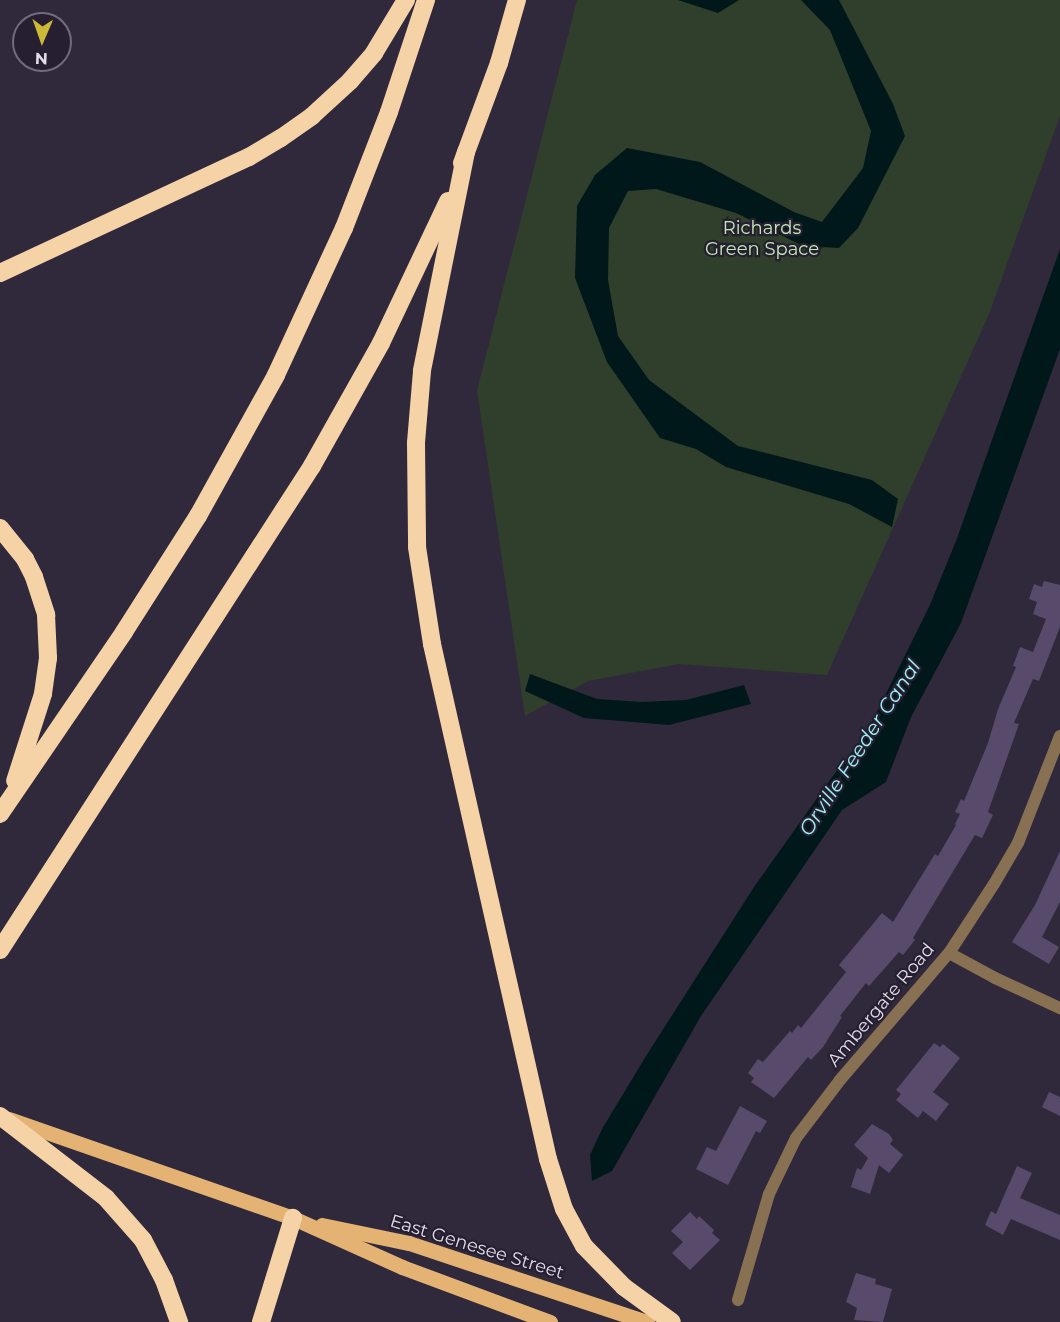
<!DOCTYPE html>
<html>
<head>
<meta charset="utf-8">
<style>
  body { margin:0 }
  #map { position:relative; width:1060px; height:1322px; overflow:hidden; background:#30293b; font-family:Montserrat,sans-serif }
  div>[style] { position:absolute }
  .green>* { inset:0; background:#303e2c }
  .water>* { inset:0; background:#001819 }
  .building>* { inset:0; background:#574a6b }
  .street>* { height:12px; margin:-6px; padding:0 6px; transform-origin:6px; border-radius:6px; background:#887053 }
  .primary>* { height:15px; margin:-7.5px; padding:0 7.5px; transform-origin:7.5px; border-radius:7.5px; background:#e4b374 }
  .highway>* { height:18px; margin:-9px; padding:0 9px; transform-origin:9px; border-radius:9px; background:#f6d2a7 }
  span { translate:-50% -50%; white-space:nowrap; text-align:center; line-height:1.15; -webkit-text-stroke:4.5px #261f31; paint-order:stroke }
  .park-label { font-size:18px; color:#c1ebb4 }
  .street-label { font-size:18px; color:#e1dce8 }
  .water-label { font-size:20px; color:#9af3f5; font-style:italic }
  .north { position:absolute; left:12px; top:12px; width:60px; height:60px; box-sizing:border-box; background:#261f31; border:2px solid #716b7a; border-radius:50%; rotate:182deg; font-size:16px; font-weight:700; line-height:24px; text-align:center; color:#e1dce8 }
  .north::after { content:''; display:block; margin:auto; width:21px; height:27px; background:#cdb938; clip-path:polygon(50% 0,100% 100%,50% 72%,0 100%) }
</style>
</head>
<body>
<div id="map">
  <div class="green">
    <div style="clip-path:polygon(577px 0,1060px 0,1060px 116px,989px 314px,827px 675px,679px 664px,588px 681px,525px 716px,477px 390px)"></div>
  </div>
  <div class="water">
    <div style="clip-path:polygon(678px 0,739px 0,718px 13px)"></div>
    <div style="clip-path:polygon(801px 0,839px 0,893px 104px,905px 136px,858px 228px,839px 248px,803px 246px,736px 213px,656px 189px,628px 191px,609px 228px,608px 280px,618px 336px,649px 380px,738px 446px,872px 480px,898px 499px,892px 527px,849px 504px,726px 467px,696px 449px,660px 438px,607px 362px,575px 278px,577px 206px,595px 175px,627px 148px,700px 162px,794px 212px,822px 222px,863px 168px,871px 131px,830px 30px)"></div>
    <div style="clip-path:polygon(1060px 249px,1060px 349px,961px 623px,911px 717px,886px 782px,842px 810px,701px 1016px,612px 1171px,592px 1181px,590px 1155px,602px 1129px,646px 1056px,754px 887px,840px 766px,864px 738px,929px 607px,956px 541px)"></div>
    <div style="clip-path:polygon(530px 674px,597px 699px,642px 702px,686px 700px,744px 685px,751px 704px,669px 725px,584px 718px,525px 691px)"></div>
  </div>
  <div class="building">
    <div style="clip-path:polygon(1044px 581px,1060px 585px,1060px 627px,1039px 681px,1033px 679px,1014px 723px,1019px 724px,988px 812px,993px 815px,982px 838px,975px 835px,913px 938px,915px 940px,903px 955px,899px 952px,869px 986px,866px 983px,840px 1016px,842px 1017px,823px 1047px,811px 1060px,808px 1057px,774px 1098px,751px 1082px,754px 1078px,748px 1073px,758px 1059px,763px 1062px,790px 1031px,792px 1033px,798px 1025px,801px 1028px,846px 972px,839px 965px,882px 913px,893px 922px,935px 854px,938px 856px,956px 825px,955px 824px,960px 814px,955px 812px,961px 799px,964px 801px,988px 743px,998px 709px,1016px 667px,1013px 666px,1020px 647px,1033px 652px,1046px 619px,1033px 614px,1037px 602px,1029px 599px,1034px 584px,1042px 587px)"></div>
    <div style="clip-path:polygon(1060px 851px,1060px 902px,1042px 937px,1059px 947px,1049px 964px,1012px 942px,1035px 905px)"></div>
    <div style="clip-path:polygon(934px 1043px,940px 1047px,943px 1044px,960px 1058px,933px 1092px,949px 1104px,936px 1121px,923px 1111px,918px 1118px,896px 1100px,901px 1094px,896px 1090px)"></div>
    <div style="clip-path:polygon(1049px 1092px,1060px 1097px,1060px 1116px,1042px 1107px)"></div>
    <div style="clip-path:polygon(740px 1106px,767px 1121px,760px 1133px,756px 1131px,728px 1185px,696px 1169px,707px 1147px,716px 1151px)"></div>
    <div style="clip-path:polygon(872px 1124px,889px 1134px,893px 1140px,890px 1144px,903px 1155px,889px 1173px,879px 1165px,870px 1194px,851px 1187px,857px 1168px,861px 1170px,868px 1158px,854px 1145px)"></div>
    <div style="clip-path:polygon(1017px 1166px,1032px 1173px,1020px 1198px,1060px 1215px,1060px 1240px,1011px 1219px,1003px 1235px,985px 1225px,991px 1211px,996px 1214px)"></div>
    <div style="clip-path:polygon(690px 1212px,697px 1219px,699px 1216px,714px 1230px,712px 1233px,720px 1240px,690px 1270px,672px 1253px,683px 1242px,671px 1231px)"></div>
    <div style="clip-path:polygon(856px 1273px,876px 1279px,875px 1284px,892px 1289px,883px 1322px,854px 1320px,857px 1308px,846px 1302px)"></div>
  </div>
  <div class="street">
    <div style="left:949px;top:953px;width:52px;rotate:28.5deg"></div>
    <div style="left:995px;top:978px;width:72px;rotate:24.8deg"></div>
    <div style="left:738px;top:1300px;width:110px;rotate:-73.7deg"></div>
    <div style="left:769px;top:1194px;width:62px;rotate:-64.3deg"></div>
    <div style="left:796px;top:1138px;width:73px;rotate:-52.8deg"></div>
    <div style="left:840px;top:1080px;width:167px;rotate:-49.4deg"></div>
    <div style="left:949px;top:953px;width:82px;rotate:-56.9deg"></div>
    <div style="left:994px;top:884px;width:48px;rotate:-59.7deg"></div>
    <div style="left:1018px;top:843px;width:115px;rotate:-68.6deg"></div>
  </div>
  <div class="primary">
    <div style="left:9px;top:1119px;width:301px;rotate:19.2deg"></div>
    <div style="left:293px;top:1218px;width:120px;rotate:24.2deg"></div>
    <div style="left:402px;top:1267px;width:158px;rotate:20.4deg"></div>
    <div style="left:322px;top:1225px;width:89px;rotate:11.7deg"></div>
    <div style="left:409px;top:1243px;width:251px;rotate:18.4deg"></div>
  </div>
  <div class="highway">
    <div style="left:466px;top:152px;width:223px;rotate:101.4deg"></div>
    <div style="left:422px;top:371px;width:72px;rotate:94.8deg"></div>
    <div style="left:416px;top:443px;width:104px;rotate:89.4deg"></div>
    <div style="left:417px;top:547px;width:98px;rotate:81.2deg"></div>
    <div style="left:432px;top:644px;width:528px;rotate:77.31deg"></div>
    <div style="left:548px;top:1159px;width:52px;rotate:72.3deg"></div>
    <div style="left:564px;top:1209px;width:42px;rotate:61.6deg"></div>
    <div style="left:584px;top:1246px;width:57px;rotate:45.7deg"></div>
    <div style="left:624px;top:1287px;width:59px;rotate:36.1deg"></div>
    <div style="left:462px;top:163px;width:107px;rotate:-69.7deg"></div>
    <div style="left:499px;top:63px;width:66px;rotate:-74.1deg"></div>
    <div style="left:0;top:273px;width:275px;rotate:-25deg"></div>
    <div style="left:249px;top:157px;width:37px;rotate:-31deg"></div>
    <div style="left:281px;top:138px;width:38px;rotate:-35deg"></div>
    <div style="left:312px;top:116px;width:52px;rotate:-42.6deg"></div>
    <div style="left:350px;top:81px;width:37px;rotate:-49deg"></div>
    <div style="left:374px;top:53px;width:62px;rotate:-58.9deg"></div>
    <div style="left:0;top:528px;width:40px;rotate:51deg"></div>
    <div style="left:25px;top:559px;width:20px;rotate:63deg"></div>
    <div style="left:34px;top:577px;width:40px;rotate:72deg"></div>
    <div style="left:46px;top:615px;width:43px;rotate:87.3deg"></div>
    <div style="left:48px;top:658px;width:36px;rotate:98deg"></div>
    <div style="left:43px;top:694px;width:91px;rotate:107.8deg"></div>
    <div style="left:0;top:814px;width:220px;rotate:-55.7deg"></div>
    <div style="left:124px;top:632px;width:138px;rotate:-57.5deg"></div>
    <div style="left:198px;top:516px;width:161px;rotate:-61deg"></div>
    <div style="left:276px;top:375px;width:162px;rotate:-65.2deg"></div>
    <div style="left:344px;top:228px;width:124px;rotate:-68.8deg"></div>
    <div style="left:389px;top:112px;width:118px;rotate:-71.7deg"></div>
    <div style="left:0;top:950px;width:576px;rotate:-57.19deg"></div>
    <div style="left:312px;top:466px;width:141px;rotate:-60.7deg"></div>
    <div style="left:381px;top:343px;width:157px;rotate:-64.7deg"></div>
    <div style="left:0;top:1116px;width:134px;rotate:37.7deg"></div>
    <div style="left:106px;top:1198px;width:56px;rotate:48.6deg"></div>
    <div style="left:143px;top:1240px;width:45px;rotate:62.3deg"></div>
    <div style="left:164px;top:1280px;width:45px;rotate:70.3deg"></div>
    <div style="left:261px;top:1322px;width:109px;rotate:-72.9deg"></div>
  </div>
  <div class="park-label">
    <span style="left:762px;top:239px">Richards<br>Green Space</span>
  </div>
  <div class="street-label">
    <span style="left:881px;top:1005px;rotate:-50deg">Ambergate Road</span>
    <span style="left:477px;top:1247px;rotate:17deg">East Genesee Street</span>
  </div>
  <div class="water-label">
    <span style="left:860px;top:748px;rotate:-57deg">Orville Feeder Canal</span>
  </div>
  <div class="north">N</div>
</div>
</body>
</html>
